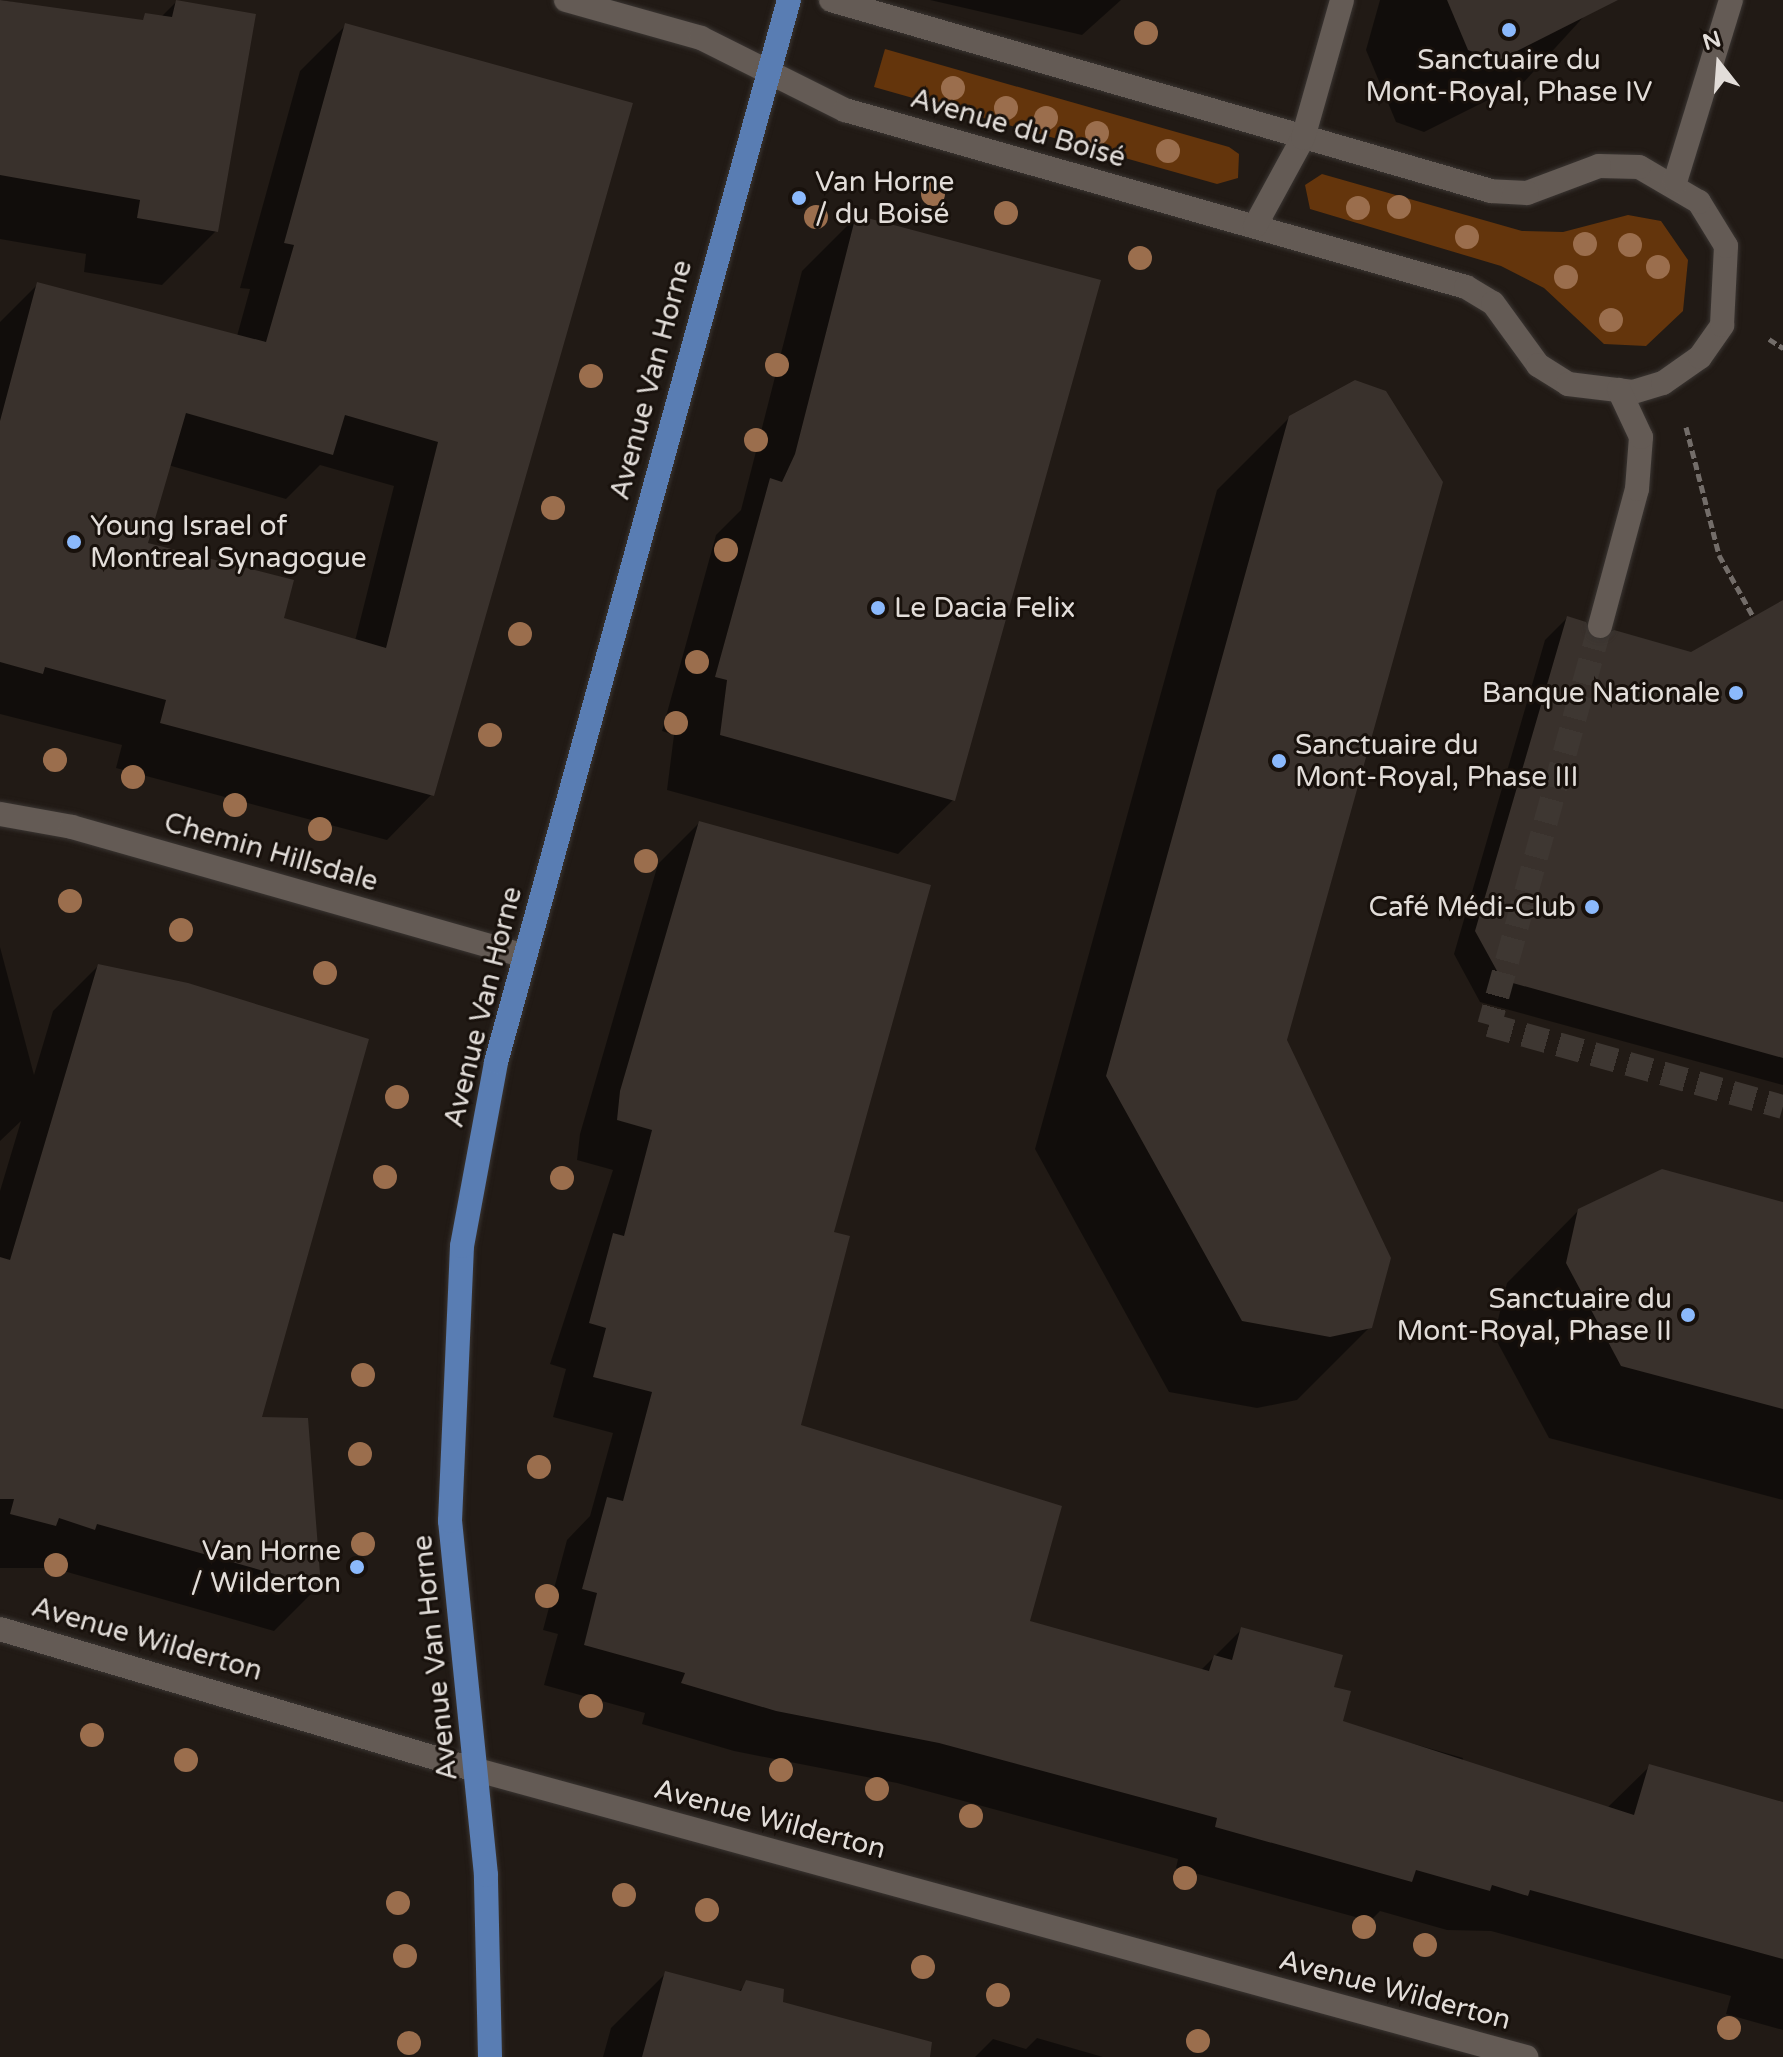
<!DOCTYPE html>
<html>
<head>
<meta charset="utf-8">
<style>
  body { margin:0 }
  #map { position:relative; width:1783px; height:2057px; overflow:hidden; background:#211a15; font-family:"Varela Round",sans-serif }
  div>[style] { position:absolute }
  .green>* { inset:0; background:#64350c }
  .shadow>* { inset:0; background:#0007 }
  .building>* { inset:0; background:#39312c }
  .minor-tunnel>* { height:24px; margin-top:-12px; transform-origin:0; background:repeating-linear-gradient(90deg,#3e3732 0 24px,transparent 0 36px) }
  .path>* { height:5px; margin-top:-2.5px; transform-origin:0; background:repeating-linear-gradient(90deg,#736d69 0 8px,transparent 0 12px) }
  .roads { filter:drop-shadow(0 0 2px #3a3532) drop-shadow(0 0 2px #3a3532) }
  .minor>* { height:24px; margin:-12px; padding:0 12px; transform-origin:12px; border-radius:12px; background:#645b55 }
  .major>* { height:24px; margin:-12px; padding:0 12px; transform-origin:12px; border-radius:12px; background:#597db3 }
  .trees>* { width:24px; height:24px; margin:-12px; border-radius:50%; background:#9b6e4d }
  .dots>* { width:22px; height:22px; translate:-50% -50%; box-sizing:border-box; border:4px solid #18110c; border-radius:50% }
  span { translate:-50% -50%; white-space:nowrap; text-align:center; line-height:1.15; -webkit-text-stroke:6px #18110c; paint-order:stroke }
  .poi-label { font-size:28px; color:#e2ddd9 }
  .left { translate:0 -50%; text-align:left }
  .right { translate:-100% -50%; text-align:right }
  .street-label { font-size:28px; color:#e2ddd9 }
  .north { position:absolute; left:1679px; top:24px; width:80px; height:80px; -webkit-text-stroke:6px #18110c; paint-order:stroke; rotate:343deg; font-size:22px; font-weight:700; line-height:32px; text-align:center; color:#e2ddd9 }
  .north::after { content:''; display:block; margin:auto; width:28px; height:36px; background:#e2ddd9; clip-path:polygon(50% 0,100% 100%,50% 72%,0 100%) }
</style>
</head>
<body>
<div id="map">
  <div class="green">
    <div style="clip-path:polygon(885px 49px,1229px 147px,1239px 154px,1238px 178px,1217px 184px,874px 87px)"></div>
    <div style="clip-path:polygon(1322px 174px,1522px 231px,1563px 232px,1628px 215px,1661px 221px,1688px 260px,1683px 311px,1646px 346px,1604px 344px,1544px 288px,1501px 266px,1310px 209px,1305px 185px)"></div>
  </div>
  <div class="shadow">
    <div style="clip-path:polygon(0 0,139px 22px,161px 17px,176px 2px,216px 231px,162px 285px,84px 272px,86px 254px,0 239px)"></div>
    <div style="clip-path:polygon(930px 0,1121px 0,1082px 35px)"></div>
    <div style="clip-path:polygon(1380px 0,1599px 0,1524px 82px,1424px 132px,1396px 122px,1366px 50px)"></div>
    <div style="clip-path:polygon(evenodd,345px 26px,630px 104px,432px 794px,387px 840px,116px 768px,122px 745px,0 714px,0 322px,38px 284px,237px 336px,250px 289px,240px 288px,300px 71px,345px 26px,168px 465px,286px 499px,320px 465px,394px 486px,355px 641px,282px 619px,146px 544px,168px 465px)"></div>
    <div style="clip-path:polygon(856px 217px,953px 800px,898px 854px,667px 790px,674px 735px,662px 731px,716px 535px,741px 510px,802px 271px)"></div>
    <div style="clip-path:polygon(1290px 417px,1285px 1040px,1370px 1327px,1297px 1400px,1257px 1408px,1169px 1392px,1035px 1149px,1217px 490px)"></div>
    <div style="clip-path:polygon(1783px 601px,1783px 1085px,1480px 1002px,1454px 954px,1545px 640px,1567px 618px,1595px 643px,1691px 654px)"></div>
    <div style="clip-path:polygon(699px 823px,831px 1233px,798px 1426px,1028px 1622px,1201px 1670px,1242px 1629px,1332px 1689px,1341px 1723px,1463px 1758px,1461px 1767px,1608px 1807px,1649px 1767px,1783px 1809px,1783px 2030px,1726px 2014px,1731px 1996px,1491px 1931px,1447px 1930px,1380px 1911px,1370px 1921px,1176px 1868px,1178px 1859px,897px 1783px,734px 1751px,642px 1724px,645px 1713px,544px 1685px,558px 1634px,543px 1630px,567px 1540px,590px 1516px,613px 1433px,553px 1417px,566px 1369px,550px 1364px,613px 1170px,577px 1160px,580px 1134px,658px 864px)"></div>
    <div style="clip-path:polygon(0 947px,34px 1075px,53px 1011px,98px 966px,319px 1586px,274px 1631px,53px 1568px,0 1568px,0 1191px,21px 1121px,0 1141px)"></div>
    <div style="clip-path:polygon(1783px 1204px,1783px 1500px,1549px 1438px,1494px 1336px,1507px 1283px,1579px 1210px)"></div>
    <div style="clip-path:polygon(666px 1973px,737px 1993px,747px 1983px,848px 2057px,603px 2057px,611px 2028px)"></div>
    <div style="clip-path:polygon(1037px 2038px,1103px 2057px,975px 2057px,993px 2039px,1026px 2049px)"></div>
  </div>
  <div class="building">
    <div style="clip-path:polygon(0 0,143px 20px,145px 13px,172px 17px,176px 0,256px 14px,218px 232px,137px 218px,140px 200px,0 175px)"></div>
    <div style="clip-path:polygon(1447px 0,1618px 0,1497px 61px,1468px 50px)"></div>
    <div style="clip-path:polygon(evenodd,345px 23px,633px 103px,434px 796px,160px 723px,166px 700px,45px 667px,43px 674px,0 662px,0 421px,37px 282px,266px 342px,294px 245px,284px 243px,345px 23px,186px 413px,333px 455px,345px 415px,438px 442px,386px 648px,284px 618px,294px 580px,148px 543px,186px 413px)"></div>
    <div style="clip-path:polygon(856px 215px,1101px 280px,955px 801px,720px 735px,727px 680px,715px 677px,770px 478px,782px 482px,795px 454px)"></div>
    <div style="clip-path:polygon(1355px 380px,1386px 391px,1443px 482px,1287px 1040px,1391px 1258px,1372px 1328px,1330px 1337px,1242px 1321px,1106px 1076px,1289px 416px)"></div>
    <div style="clip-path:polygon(1783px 600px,1783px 1058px,1502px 980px,1475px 931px,1567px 616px,1586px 622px,1595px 640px,1614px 630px,1691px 652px)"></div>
    <div style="clip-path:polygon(699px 821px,931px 885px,834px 1232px,850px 1236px,801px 1425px,1062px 1506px,1030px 1621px,1209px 1671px,1214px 1655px,1232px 1660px,1241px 1627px,1343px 1655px,1334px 1687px,1351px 1691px,1343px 1721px,1634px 1815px,1649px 1764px,1783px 1802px,1783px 1959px,1530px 1890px,1528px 1896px,1492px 1885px,1490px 1891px,1416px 1870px,1412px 1882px,1215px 1827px,1217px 1818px,939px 1743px,776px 1711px,681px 1683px,685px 1673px,584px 1645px,597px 1593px,582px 1589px,607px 1497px,623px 1501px,652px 1392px,593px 1377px,606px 1328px,589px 1323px,613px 1233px,624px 1236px,652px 1130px,617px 1120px,620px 1091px)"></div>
    <div style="clip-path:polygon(98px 964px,188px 983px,369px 1039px,262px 1417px,308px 1418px,321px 1587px,97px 1524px,95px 1530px,59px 1518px,56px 1526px,10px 1514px,14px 1499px,0 1499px,0 1257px,10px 1260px)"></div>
    <div style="clip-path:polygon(1662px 1169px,1783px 1202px,1783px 1409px,1621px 1366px,1566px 1263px,1578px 1209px)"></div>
    <div style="clip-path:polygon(665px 1971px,741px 1991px,746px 1980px,784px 1989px,783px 2002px,932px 2042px,930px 2057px,642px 2057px)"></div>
  </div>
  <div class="minor-tunnel">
    <div style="left:1600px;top:626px;width:414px;rotate:105.5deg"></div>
    <div style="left:1489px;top:1025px;width:305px;rotate:15.6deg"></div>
  </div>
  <div class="path">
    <div style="left:1769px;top:339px;width:17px;rotate:33deg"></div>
    <div style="left:1686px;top:427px;width:132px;rotate:75.5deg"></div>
    <div style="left:1719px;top:555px;width:70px;rotate:60.9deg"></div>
  </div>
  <div class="roads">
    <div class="minor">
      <div style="left:566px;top:0;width:140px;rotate:15.7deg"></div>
      <div style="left:701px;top:38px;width:161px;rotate:26.6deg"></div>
      <div style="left:845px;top:110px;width:646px;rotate:15.91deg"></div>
      <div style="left:1466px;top:287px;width:31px;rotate:31deg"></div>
      <div style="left:1493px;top:303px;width:77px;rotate:54deg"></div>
      <div style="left:1538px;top:365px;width:36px;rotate:32deg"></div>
      <div style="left:1568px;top:384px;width:65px;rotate:7deg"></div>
      <div style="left:1633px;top:392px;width:31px;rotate:-17deg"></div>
      <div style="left:1663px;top:383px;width:45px;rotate:-35.1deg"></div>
      <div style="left:1700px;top:357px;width:39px;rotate:-55deg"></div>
      <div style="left:1722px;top:325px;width:79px;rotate:-87.1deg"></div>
      <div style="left:1726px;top:246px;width:52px;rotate:-121.5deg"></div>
      <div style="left:1699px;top:202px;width:69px;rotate:-149.7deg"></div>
      <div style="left:1639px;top:167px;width:40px;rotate:-178.6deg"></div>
      <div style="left:1599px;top:166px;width:77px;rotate:159.4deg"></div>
      <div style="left:1527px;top:193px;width:36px;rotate:-177deg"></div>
      <div style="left:1491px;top:191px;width:687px;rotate:-163.86deg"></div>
      <div style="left:1675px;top:182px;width:190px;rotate:-72.9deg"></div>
      <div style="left:1255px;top:226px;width:100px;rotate:-61.4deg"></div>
      <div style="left:1303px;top:138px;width:143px;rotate:-74.2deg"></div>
      <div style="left:1600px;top:626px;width:142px;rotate:-74.9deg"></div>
      <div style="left:1637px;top:489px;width:52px;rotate:-85.6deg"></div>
      <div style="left:1641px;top:437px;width:52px;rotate:-115.1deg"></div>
      <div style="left:0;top:814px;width:73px;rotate:10.2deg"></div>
      <div style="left:72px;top:827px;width:471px;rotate:15.9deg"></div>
      <div style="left:0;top:1629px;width:497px;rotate:16.5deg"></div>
      <div style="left:477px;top:1770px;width:1088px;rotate:15.3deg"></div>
    </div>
    <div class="major">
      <div style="left:490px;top:2057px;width:182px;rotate:-91.3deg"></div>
      <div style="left:486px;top:1875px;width:356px;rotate:-95.8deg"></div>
      <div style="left:450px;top:1521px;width:275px;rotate:-87.5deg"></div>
      <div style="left:462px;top:1246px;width:187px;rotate:-79.5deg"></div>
      <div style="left:496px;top:1062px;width:1102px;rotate:-74.58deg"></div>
    </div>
  </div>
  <div class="trees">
    <div style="left:1146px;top:33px"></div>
    <div style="left:953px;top:88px"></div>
    <div style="left:1006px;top:108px"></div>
    <div style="left:1046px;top:118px"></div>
    <div style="left:1097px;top:133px"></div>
    <div style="left:1168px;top:151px"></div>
    <div style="left:933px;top:194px"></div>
    <div style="left:1399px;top:207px"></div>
    <div style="left:1358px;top:208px"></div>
    <div style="left:1006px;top:213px"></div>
    <div style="left:816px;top:217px"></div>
    <div style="left:1467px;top:237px"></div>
    <div style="left:1585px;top:244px"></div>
    <div style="left:1630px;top:245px"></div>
    <div style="left:1140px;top:258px"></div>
    <div style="left:1658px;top:267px"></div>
    <div style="left:1566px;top:277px"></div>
    <div style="left:1611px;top:320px"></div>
    <div style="left:777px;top:365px"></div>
    <div style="left:591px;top:376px"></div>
    <div style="left:756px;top:440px"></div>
    <div style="left:553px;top:508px"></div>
    <div style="left:726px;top:550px"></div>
    <div style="left:520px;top:634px"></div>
    <div style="left:697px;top:662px"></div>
    <div style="left:676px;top:723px"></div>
    <div style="left:490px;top:735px"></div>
    <div style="left:55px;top:760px"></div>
    <div style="left:133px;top:777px"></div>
    <div style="left:235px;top:805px"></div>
    <div style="left:320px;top:829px"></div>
    <div style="left:646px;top:861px"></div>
    <div style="left:70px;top:901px"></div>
    <div style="left:181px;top:930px"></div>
    <div style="left:325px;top:973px"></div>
    <div style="left:397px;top:1097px"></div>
    <div style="left:385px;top:1177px"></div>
    <div style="left:562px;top:1178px"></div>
    <div style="left:363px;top:1375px"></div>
    <div style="left:360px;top:1454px"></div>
    <div style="left:539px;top:1467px"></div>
    <div style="left:363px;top:1544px"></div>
    <div style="left:56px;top:1565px"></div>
    <div style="left:547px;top:1596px"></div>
    <div style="left:591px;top:1706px"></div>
    <div style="left:92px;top:1735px"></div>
    <div style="left:186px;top:1760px"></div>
    <div style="left:781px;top:1770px"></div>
    <div style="left:877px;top:1789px"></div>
    <div style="left:971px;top:1816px"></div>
    <div style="left:1185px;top:1878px"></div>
    <div style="left:624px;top:1895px"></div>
    <div style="left:398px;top:1903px"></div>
    <div style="left:707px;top:1910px"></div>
    <div style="left:1364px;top:1927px"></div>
    <div style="left:1425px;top:1945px"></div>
    <div style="left:405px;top:1956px"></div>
    <div style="left:923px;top:1967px"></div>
    <div style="left:998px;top:1995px"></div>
    <div style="left:1729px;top:2028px"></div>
    <div style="left:1198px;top:2041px"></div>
    <div style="left:409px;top:2043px"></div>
  </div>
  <div class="dots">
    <div style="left:1509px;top:30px;background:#8bb9fc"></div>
    <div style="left:799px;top:198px;background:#8bb9fc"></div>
    <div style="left:74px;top:542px;background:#8bb9fc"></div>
    <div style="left:878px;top:608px;background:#8bb9fc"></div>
    <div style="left:1736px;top:693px;background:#8bb9fc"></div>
    <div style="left:1279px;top:761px;background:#8bb9fc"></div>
    <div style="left:1592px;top:907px;background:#8bb9fc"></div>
    <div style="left:1688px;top:1315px;background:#8bb9fc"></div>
    <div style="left:357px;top:1567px;background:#8bb9fc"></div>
  </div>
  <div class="poi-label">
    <span style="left:1509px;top:76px">Sanctuaire du<br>Mont-Royal, Phase IV</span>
    <span class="left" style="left:815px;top:198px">Van Horne<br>/ du Boisé</span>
    <span class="left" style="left:90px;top:542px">Young Israel of<br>Montreal Synagogue</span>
    <span class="left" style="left:894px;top:608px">Le Dacia Felix</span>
    <span class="right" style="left:1720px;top:693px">Banque Nationale</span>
    <span class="left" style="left:1295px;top:761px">Sanctuaire du<br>Mont-Royal, Phase III</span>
    <span class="right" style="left:1576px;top:907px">Café Médi-Club</span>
    <span class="right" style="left:1672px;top:1315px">Sanctuaire du<br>Mont-Royal, Phase II</span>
    <span class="right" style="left:341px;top:1567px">Van Horne<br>/ Wilderton</span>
  </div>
  <div class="street-label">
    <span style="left:1018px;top:128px;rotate:16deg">Avenue du Boisé</span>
    <span style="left:651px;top:380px;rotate:-75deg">Avenue Van Horne</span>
    <span style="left:271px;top:852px;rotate:16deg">Chemin Hillsdale</span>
    <span style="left:483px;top:1007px;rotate:-76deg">Avenue Van Horne</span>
    <span style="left:147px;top:1639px;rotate:16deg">Avenue Wilderton</span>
    <span style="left:435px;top:1658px;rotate:-96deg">Avenue Van Horne</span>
    <span style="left:770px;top:1819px;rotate:15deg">Avenue Wilderton</span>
    <span style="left:1395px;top:1990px;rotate:15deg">Avenue Wilderton</span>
  </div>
  <div class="north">N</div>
</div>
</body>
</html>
